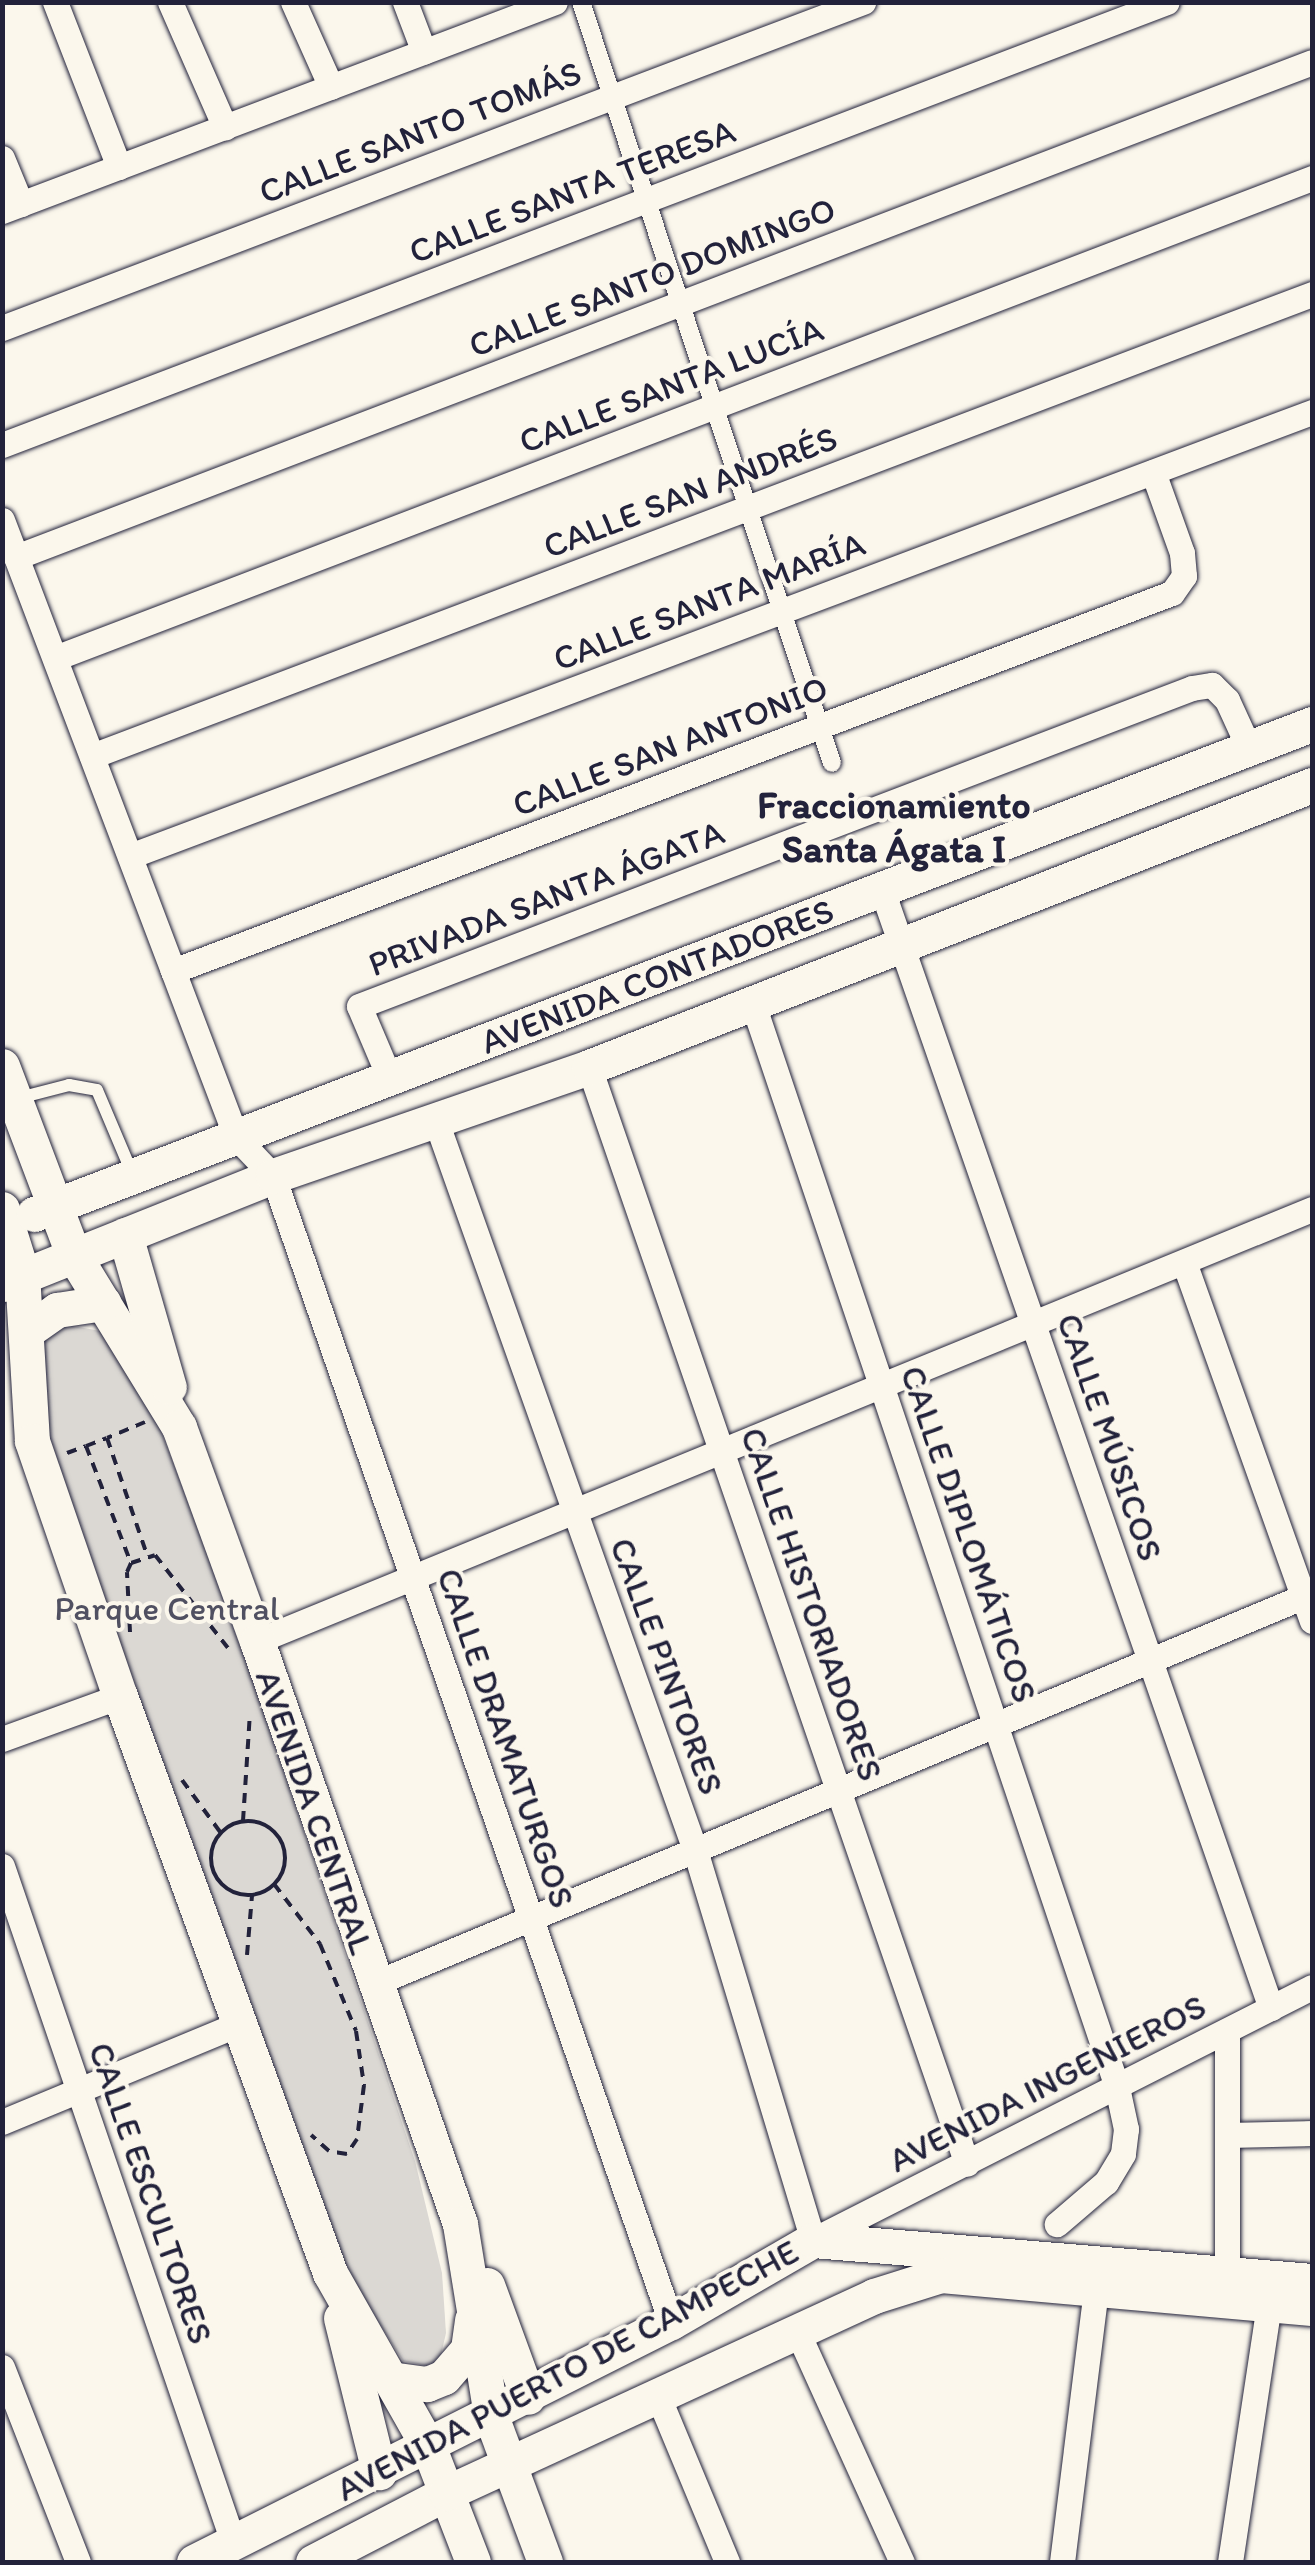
<!DOCTYPE html>
<html>
<head>
<meta charset="utf-8">
<style>
  body { margin:0 }
  #map { position:relative; width:1315px; height:2565px; overflow:hidden; background:#fbf7ec; font-family:Itim,sans-serif }
  div>[style] { position:absolute }
  .green>* { inset:0; background:#dbd8d3 }
  .path>* { height:4px; margin-top:-2px; transform-origin:0; background:repeating-linear-gradient(90deg,#22223b 0 10px,transparent 0 18px) }
  .path>.ring { margin:-2px; padding:0; box-sizing:content-box; background:none; border:4px solid #22223b; border-radius:50% }
  .roads { filter:drop-shadow(0 0 2px #22223b) drop-shadow(0 0 2px #22223b) }
  .service>* { height:12px; margin:-6px; padding:0 6px; transform-origin:6px; border-radius:6px; background:#fbf7ec }
  .pedestrian>* { height:18px; margin:-9px; padding:0 9px; transform-origin:9px; border-radius:9px; background:#fbf7ec }
  .minor>* { height:25px; margin:-12.5px; padding:0 12.5px; transform-origin:12.5px; border-radius:12.5px; background:#fbf7ec }
  .secondary>* { height:35px; margin:-17.5px; padding:0 17.5px; transform-origin:17.5px; border-radius:17.5px; background:#fbf7ec }
  span { translate:-50% -50%; white-space:nowrap; text-align:center; line-height:1.15; -webkit-text-stroke:8px #fbf7ec; paint-order:stroke }
  .street-label { font-size:35px; color:#22223b }
  .park-label { font-size:35px; color:#505061 }
  .neighbourhood-label { font-size:38px; color:#22223b; font-weight:700 }
  .frame { position:absolute; inset:0; border:5px solid #22223b; pointer-events:none }
</style>
</head>
<body>
<div id="map">
  <div class="green">
    <div style="clip-path:polygon(63px 1324px,100px 1331px,157px 1421px,226px 1602px,415px 2161px,442px 2273px,446px 2333px,440px 2359px,428px 2366px,403px 2361px,319px 2227px,48px 1445px,41px 1342px)"></div>
  </div>
  <div class="path">
    <div style="left:145px;top:1422px;width:41px;rotate:157.2deg"></div>
    <div style="left:107px;top:1438px;width:124px;rotate:71.1deg"></div>
    <div style="left:86px;top:1446px;width:22px;rotate:-21deg"></div>
    <div style="left:67px;top:1453px;width:20px;rotate:-20deg"></div>
    <div style="left:86px;top:1446px;width:125px;rotate:69deg"></div>
    <div style="left:130px;top:1632px;width:60px;rotate:-92.9deg"></div>
    <div style="left:127px;top:1572px;width:10px;rotate:-66deg"></div>
    <div style="left:131px;top:1563px;width:25px;rotate:-18deg"></div>
    <div style="left:155px;top:1555px;width:118px;rotate:51.9deg"></div>
    <div style="left:182px;top:1780px;width:66px;rotate:53.7deg"></div>
    <div style="left:243px;top:1821px;width:108px;rotate:-86.3deg"></div>
    <div class="ring" style="left:211px;top:1821px;width:70px;height:70px"></div>
    <div style="left:274px;top:1884px;width:76px;rotate:52.5deg"></div>
    <div style="left:320px;top:1944px;width:94px;rotate:67.5deg"></div>
    <div style="left:356px;top:2031px;width:55px;rotate:81.6deg"></div>
    <div style="left:364px;top:2085px;width:54px;rotate:97.4deg"></div>
    <div style="left:357px;top:2139px;width:18px;rotate:124deg"></div>
    <div style="left:347px;top:2154px;width:18px;rotate:-171deg"></div>
    <div style="left:329px;top:2151px;width:24px;rotate:-138deg"></div>
    <div style="left:247px;top:1955px;width:60px;rotate:-85.2deg"></div>
  </div>
  <div class="roads">
    <div class="service">
      <div style="left:15px;top:1099px;width:56px;rotate:-14.5deg"></div>
      <div style="left:69px;top:1085px;width:28px;rotate:10deg"></div>
      <div style="left:97px;top:1090px;width:90px;rotate:67.1deg"></div>
    </div>
    <div class="pedestrian">
      <div style="left:581px;top:2px;width:801px;rotate:71.75deg"></div>
    </div>
    <div class="minor">
      <div style="left:55px;top:2px;width:177px;rotate:68.8deg"></div>
      <div style="left:170px;top:2px;width:137px;rotate:66.3deg"></div>
      <div style="left:293px;top:2px;width:93px;rotate:65.9deg"></div>
      <div style="left:405px;top:2px;width:53px;rotate:69.2deg"></div>
      <div style="left:2px;top:158px;width:50px;rotate:67.6deg"></div>
      <div style="left:2px;top:211px;width:591px;rotate:-20.7deg"></div>
      <div style="left:2px;top:328px;width:921px;rotate:-20.74deg"></div>
      <div style="left:2px;top:445px;width:1246px;rotate:-20.82deg"></div>
      <div style="left:2px;top:520px;width:660px;rotate:69.23deg"></div>
      <div style="left:236px;top:1137px;width:54px;rotate:46.5deg"></div>
      <div style="left:273px;top:1176px;width:1213px;rotate:70.85deg"></div>
      <div style="left:16px;top:557px;width:1387px;rotate:-20.9deg"></div>
      <div style="left:55px;top:658px;width:1346px;rotate:-20.9deg"></div>
      <div style="left:92px;top:756px;width:1305px;rotate:-20.74deg"></div>
      <div style="left:130px;top:856px;width:1263px;rotate:-20.59deg"></div>
      <div style="left:882px;top:890px;width:1184px;rotate:70.82deg"></div>
      <div style="left:173px;top:971px;width:1068px;rotate:-20.73deg"></div>
      <div style="left:1172px;top:593px;width:21px;rotate:-55deg"></div>
      <div style="left:1184px;top:576px;width:23px;rotate:-95deg"></div>
      <div style="left:1182px;top:553px;width:86px;rotate:-109.7deg"></div>
      <div style="left:753px;top:1004px;width:1143px;rotate:71.42deg"></div>
      <div style="left:1117px;top:2087px;width:43px;rotate:77.9deg"></div>
      <div style="left:1126px;top:2129px;width:25px;rotate:97deg"></div>
      <div style="left:1123px;top:2154px;width:33px;rotate:121deg"></div>
      <div style="left:1106px;top:2182px;width:65px;rotate:139.4deg"></div>
      <div style="left:589px;top:1067px;width:1160px;rotate:70.99deg"></div>
      <div style="left:390px;top:1079px;width:79px;rotate:-113deg"></div>
      <div style="left:359px;top:1006px;width:892px;rotate:-20.89deg"></div>
      <div style="left:1192px;top:688px;width:20px;rotate:-9deg"></div>
      <div style="left:1212px;top:685px;width:21px;rotate:45deg"></div>
      <div style="left:1227px;top:700px;width:53px;rotate:65.4deg"></div>
      <div style="left:436px;top:1121px;width:774px;rotate:70.44deg"></div>
      <div style="left:695px;top:1850px;width:407px;rotate:73.2deg"></div>
      <div style="left:813px;top:2240px;width:559px;rotate:-26.89deg"></div>
      <div style="left:1184px;top:1262px;width:381px;rotate:70.4deg"></div>
      <div style="left:257px;top:1641px;width:1140px;rotate:-22.27deg"></div>
      <div style="left:2px;top:1739px;width:126px;rotate:-20deg"></div>
      <div style="left:2px;top:1866px;width:714px;rotate:71.13deg"></div>
      <div style="left:373px;top:1984px;width:1017px;rotate:-22.61deg"></div>
      <div style="left:1227px;top:2031px;width:241px;rotate:90deg"></div>
      <div style="left:2px;top:2122px;width:259px;rotate:-22.5deg"></div>
      <div style="left:1227px;top:2135px;width:85px;rotate:-1.3deg"></div>
      <div style="left:797px;top:2331px;width:254px;rotate:65.6deg"></div>
      <div style="left:2px;top:2367px;width:209px;rotate:68.7deg"></div>
      <div style="left:658px;top:2396px;width:180px;rotate:67.4deg"></div>
      <div style="left:1062px;top:2562px;width:289px;rotate:-82.9deg"></div>
      <div style="left:1230px;top:2562px;width:261px;rotate:-81.4deg"></div>
    </div>
    <div class="secondary">
      <div style="left:2px;top:1066px;width:201px;rotate:69.3deg"></div>
      <div style="left:73px;top:1254px;width:203px;rotate:58.5deg"></div>
      <div style="left:179px;top:1427px;width:228px;rotate:70deg"></div>
      <div style="left:257px;top:1641px;width:617px;rotate:70.8deg"></div>
      <div style="left:460px;top:2224px;width:194px;rotate:80.8deg"></div>
      <div style="left:491px;top:2416px;width:156px;rotate:69.7deg"></div>
      <div style="left:2px;top:1209px;width:67px;rotate:72.6deg"></div>
      <div style="left:22px;top:1273px;width:168px;rotate:86.6deg"></div>
      <div style="left:32px;top:1441px;width:270px;rotate:71deg"></div>
      <div style="left:120px;top:1696px;width:614px;rotate:70deg"></div>
      <div style="left:330px;top:2273px;width:201px;rotate:60.5deg"></div>
      <div style="left:429px;top:2448px;width:122px;rotate:68.9deg"></div>
      <div style="left:34px;top:1214px;width:1369px;rotate:-20.98deg"></div>
      <div style="left:125px;top:1235px;width:158px;rotate:73.9deg"></div>
      <div style="left:3px;top:1284px;width:291px;rotate:-21.8deg"></div>
      <div style="left:273px;top:1176px;width:334px;rotate:-19deg"></div>
      <div style="left:589px;top:1067px;width:776px;rotate:-21.31deg"></div>
      <div style="left:27px;top:1331px;width:37px;rotate:-35deg"></div>
      <div style="left:57px;top:1310px;width:47px;rotate:-8.7deg"></div>
      <div style="left:487px;top:2285px;width:119px;rotate:69.9deg"></div>
      <div style="left:341px;top:2318px;width:159px;rotate:76.1deg"></div>
      <div style="left:390px;top:2379px;width:37px;rotate:8deg"></div>
      <div style="left:427px;top:2384px;width:18px;rotate:-22deg"></div>
      <div style="left:444px;top:2377px;width:37px;rotate:-49deg"></div>
      <div style="left:468px;top:2349px;width:30px;rotate:-82deg"></div>
      <div style="left:194px;top:2562px;width:534px;rotate:-26.71deg"></div>
      <div style="left:671px;top:2322px;width:164px;rotate:-30deg"></div>
      <div style="left:813px;top:2240px;width:501px;rotate:4.7deg"></div>
      <div style="left:313px;top:2562px;width:150px;rotate:-27.4deg"></div>
      <div style="left:446px;top:2493px;width:471px;rotate:-24.7deg"></div>
      <div style="left:874px;top:2296px;width:70px;rotate:-17.4deg"></div>
      <div style="left:941px;top:2275px;width:372px;rotate:5.1deg"></div>
    </div>
  </div>
  <div class="street-label">
    <span style="left:420px;top:132px;rotate:-21deg">CALLE SANTO TOMÁS</span>
    <span style="left:572px;top:191px;rotate:-21deg">CALLE SANTA TERESA</span>
    <span style="left:652px;top:277px;rotate:-21deg">CALLE SANTO DOMINGO</span>
    <span style="left:671px;top:385px;rotate:-21deg">CALLE SANTA LUCÍA</span>
    <span style="left:690px;top:492px;rotate:-21deg">CALLE SAN ANDRÉS</span>
    <span style="left:709px;top:601px;rotate:-21deg">CALLE SANTA MARÍA</span>
    <span style="left:670px;top:746px;rotate:-21deg">CALLE SAN ANTONIO</span>
    <span style="left:546px;top:898px;rotate:-21deg">PRIVADA SANTA ÁGATA</span>
    <span style="left:657px;top:976px;rotate:-21deg">AVENIDA CONTADORES</span>
    <span style="left:1110px;top:1437px;rotate:71deg">CALLE MÚSICOS</span>
    <span style="left:969px;top:1534px;rotate:71deg">CALLE DIPLOMÁTICOS</span>
    <span style="left:812px;top:1604px;rotate:71deg">CALLE HISTORIADORES</span>
    <span style="left:667px;top:1666px;rotate:70deg">CALLE PINTORES</span>
    <span style="left:506px;top:1738px;rotate:71deg">CALLE DRAMATURGOS</span>
    <span style="left:315px;top:1812px;rotate:71deg">AVENIDA CENTRAL</span>
    <span style="left:1047px;top:2083px;rotate:-27deg">AVENIDA INGENIEROS</span>
    <span style="left:151px;top:2193px;rotate:71deg">CALLE ESCULTORES</span>
    <span style="left:567px;top:2370px;rotate:-28deg">AVENIDA PUERTO DE CAMPECHE</span>
  </div>
  <div class="park-label">
    <span style="left:167px;top:1608px">Parque Central</span>
  </div>
  <div class="neighbourhood-label">
    <span style="left:894px;top:828px">Fraccionamiento<br>Santa Ágata I</span>
  </div>
  <div class="frame"></div>
</div>
</body>
</html>
